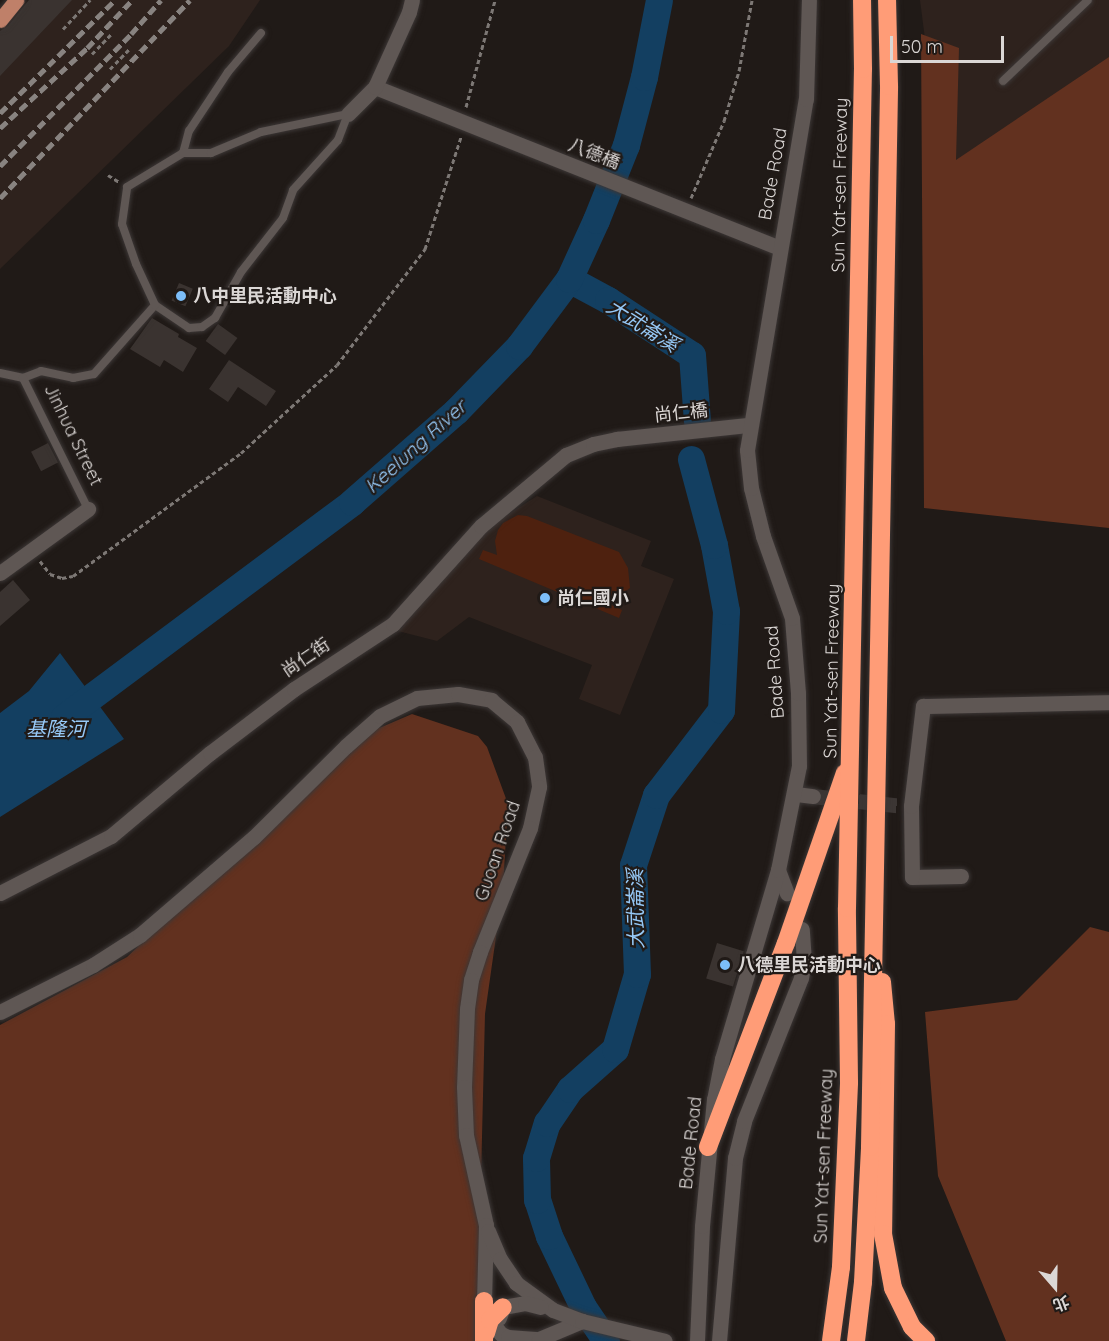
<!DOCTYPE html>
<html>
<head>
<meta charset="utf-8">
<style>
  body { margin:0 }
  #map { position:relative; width:1109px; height:1341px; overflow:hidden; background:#201a17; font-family:Quicksand,"Noto Sans TC",sans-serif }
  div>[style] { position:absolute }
  .built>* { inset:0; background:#2e221d }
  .green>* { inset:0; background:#4e210f }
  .forest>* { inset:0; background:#62311f }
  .water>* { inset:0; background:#133f61 }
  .river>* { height:27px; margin:-13.5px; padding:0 13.5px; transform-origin:13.5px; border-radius:13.5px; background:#133f61 }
  .building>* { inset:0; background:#3a3330; transform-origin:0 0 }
  .minor-tunnel>* { height:15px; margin-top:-7.5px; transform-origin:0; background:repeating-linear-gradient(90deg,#3c3634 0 15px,transparent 0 23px) }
  .path>* { height:3px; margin-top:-1.5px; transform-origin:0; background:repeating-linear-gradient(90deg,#7d7875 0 4.5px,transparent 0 7.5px) }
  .roads { filter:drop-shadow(0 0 2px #3c3736) drop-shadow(0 0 2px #3c3736) }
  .service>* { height:8px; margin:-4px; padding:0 4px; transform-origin:4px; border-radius:4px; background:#5f5754 }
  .minor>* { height:15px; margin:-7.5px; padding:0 7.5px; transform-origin:7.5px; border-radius:7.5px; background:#5f5754 }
  .tertiary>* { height:15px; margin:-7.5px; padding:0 7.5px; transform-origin:7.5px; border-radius:7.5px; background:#5f5754 }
  .primary>* { height:15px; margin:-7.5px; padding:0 7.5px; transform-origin:7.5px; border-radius:7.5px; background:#bf8069 }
  .motorway>* { height:18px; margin:-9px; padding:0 9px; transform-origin:9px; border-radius:9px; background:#ff9c77 }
  .rail>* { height:4.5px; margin-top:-2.25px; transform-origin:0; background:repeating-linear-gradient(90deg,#888380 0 9px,transparent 0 13.5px) }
  .dots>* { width:16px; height:16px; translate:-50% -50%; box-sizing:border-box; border:3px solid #201a17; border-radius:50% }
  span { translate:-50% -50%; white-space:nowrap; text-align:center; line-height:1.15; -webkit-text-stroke:4.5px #201a17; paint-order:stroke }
  .street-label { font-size:18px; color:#dbd7d5 }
  .poi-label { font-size:18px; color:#dbd7d5; font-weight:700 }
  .left { translate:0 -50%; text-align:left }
  .water-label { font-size:20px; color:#96c9f7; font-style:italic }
  .north { position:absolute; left:1025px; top:1257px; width:60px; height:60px; -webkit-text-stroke:4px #201a17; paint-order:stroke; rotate:160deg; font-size:16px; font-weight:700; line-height:24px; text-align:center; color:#dbd7d5 }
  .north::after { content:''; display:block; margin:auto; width:21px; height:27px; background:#dbd7d5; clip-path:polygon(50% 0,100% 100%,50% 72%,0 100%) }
  .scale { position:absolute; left:890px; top:36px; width:114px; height:27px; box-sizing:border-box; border:3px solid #dbd7d5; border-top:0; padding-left:8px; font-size:18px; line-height:21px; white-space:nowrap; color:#dbd7d5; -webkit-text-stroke:4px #201a17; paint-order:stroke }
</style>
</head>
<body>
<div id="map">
  <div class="built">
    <div style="clip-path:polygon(29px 0,260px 0,229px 46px,0 269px,0 31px)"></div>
    <div style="clip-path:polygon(920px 0,1109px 0,1109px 135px,946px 202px)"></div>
    <div style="clip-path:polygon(537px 496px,651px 541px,641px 566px,674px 579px,620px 715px,579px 699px,592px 665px,469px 617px,437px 641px,394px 630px,487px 528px)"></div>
  </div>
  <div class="green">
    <div style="clip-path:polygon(518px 515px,527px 516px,619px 552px,628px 568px,630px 588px,609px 604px,622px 610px,619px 618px,479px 559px,483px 550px,497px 555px,495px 541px,498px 530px,503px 523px)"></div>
  </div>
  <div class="forest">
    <div style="clip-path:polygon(921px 34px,959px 48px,956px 160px,1109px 57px,1109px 528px,924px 508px)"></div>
    <div style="clip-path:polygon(412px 714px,478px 736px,487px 747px,508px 804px,503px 887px,485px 1014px,477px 1341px,0 1341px,0 1025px,127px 957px,356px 738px)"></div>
    <div style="clip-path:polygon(1090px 927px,1109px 932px,1109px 1341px,1006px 1341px,938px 1176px,925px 1012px,1017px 1000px)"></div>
  </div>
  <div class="water">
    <div style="clip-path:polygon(60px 653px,124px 739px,0 817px,0 713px,29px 691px)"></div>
  </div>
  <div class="river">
    <div style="left:569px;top:279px;width:44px;rotate:28.3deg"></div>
    <div style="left:608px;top:300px;width:100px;rotate:33.2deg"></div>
    <div style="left:692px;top:355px;width:66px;rotate:85.7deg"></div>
    <div style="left:64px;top:717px;width:359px;rotate:-36.7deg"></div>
    <div style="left:352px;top:502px;width:138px;rotate:-41.2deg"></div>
    <div style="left:456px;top:411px;width:91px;rotate:-45.9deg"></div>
    <div style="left:519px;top:346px;width:84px;rotate:-53.3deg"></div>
    <div style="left:569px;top:279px;width:65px;rotate:-65.4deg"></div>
    <div style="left:596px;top:220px;width:81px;rotate:-68.2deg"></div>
    <div style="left:626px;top:145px;width:70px;rotate:-75.2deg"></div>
    <div style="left:644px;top:77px;width:78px;rotate:-79deg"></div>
    <div style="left:606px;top:1341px;width:41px;rotate:-124.1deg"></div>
    <div style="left:583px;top:1307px;width:79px;rotate:-115.6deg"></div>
    <div style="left:549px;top:1236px;width:38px;rotate:-108deg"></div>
    <div style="left:537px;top:1200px;width:42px;rotate:-91.4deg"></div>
    <div style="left:536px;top:1158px;width:37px;rotate:-73deg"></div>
    <div style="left:547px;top:1123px;width:41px;rotate:-55.9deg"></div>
    <div style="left:570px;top:1089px;width:60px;rotate:-41.6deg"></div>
    <div style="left:615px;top:1049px;width:78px;rotate:-73.7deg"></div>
    <div style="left:637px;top:974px;width:109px;rotate:-92.1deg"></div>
    <div style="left:633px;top:865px;width:74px;rotate:-71.8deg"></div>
    <div style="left:656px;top:795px;width:107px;rotate:-52.6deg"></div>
    <div style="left:721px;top:710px;width:99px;rotate:-87.1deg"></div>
    <div style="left:726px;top:611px;width:67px;rotate:-100.3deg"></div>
    <div style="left:714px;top:545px;width:89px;rotate:-105deg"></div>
  </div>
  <div class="building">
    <div style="clip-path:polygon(29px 0,72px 0,0 76px,0 31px,8px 26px)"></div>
    <div style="left:179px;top:283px;width:15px;height:19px;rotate:23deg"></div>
    <div style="clip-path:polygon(152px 318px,179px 334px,178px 337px,197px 348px,183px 372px,164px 360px,160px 367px,130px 349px)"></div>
    <div style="left:218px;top:324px;width:24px;height:21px;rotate:36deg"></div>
    <div style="clip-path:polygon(229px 360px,276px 391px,266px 406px,238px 387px,228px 402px,209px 389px)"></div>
    <div style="left:48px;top:443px;width:22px;height:19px;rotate:63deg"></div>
    <div style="clip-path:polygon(13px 580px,30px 600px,0 626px,0 592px)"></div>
    <div style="left:717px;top:943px;width:28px;height:37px;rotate:17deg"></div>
  </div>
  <div class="minor-tunnel">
    <div style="left:813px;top:796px;width:92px;rotate:6.3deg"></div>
  </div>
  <div class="path">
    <div style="left:63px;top:29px;width:40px;rotate:-47deg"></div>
    <div style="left:92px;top:54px;width:29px;rotate:-46deg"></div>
    <div style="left:110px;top:69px;width:28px;rotate:-46deg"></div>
    <div style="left:466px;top:107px;width:111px;rotate:-74.8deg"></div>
    <div style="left:108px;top:175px;width:13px;rotate:32deg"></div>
    <div style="left:691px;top:198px;width:84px;rotate:-66.8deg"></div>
    <div style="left:724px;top:121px;width:52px;rotate:-73.3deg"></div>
    <div style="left:739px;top:71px;width:72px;rotate:-79.6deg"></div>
    <div style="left:40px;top:561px;width:16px;rotate:52deg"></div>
    <div style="left:50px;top:574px;width:13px;rotate:18deg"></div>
    <div style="left:62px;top:578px;width:11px;rotate:-10deg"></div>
    <div style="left:73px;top:576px;width:208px;rotate:-36.2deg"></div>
    <div style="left:241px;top:453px;width:130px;rotate:-42.5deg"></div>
    <div style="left:337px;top:365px;width:146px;rotate:-52.8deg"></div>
    <div style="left:425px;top:249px;width:118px;rotate:-72.2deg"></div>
  </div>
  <div class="roads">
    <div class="service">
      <div style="left:1003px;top:81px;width:117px;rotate:-43.6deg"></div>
      <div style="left:183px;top:153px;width:23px;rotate:-75deg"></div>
      <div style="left:189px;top:131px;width:71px;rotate:-56.5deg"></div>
      <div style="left:228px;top:72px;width:51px;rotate:-49.8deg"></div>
      <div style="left:155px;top:305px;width:41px;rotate:34.1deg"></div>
      <div style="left:189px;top:328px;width:13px;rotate:-4deg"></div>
      <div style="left:202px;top:327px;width:16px;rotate:-35deg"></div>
      <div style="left:215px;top:318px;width:53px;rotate:-60.5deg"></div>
      <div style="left:241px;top:272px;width:68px;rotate:-52.1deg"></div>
      <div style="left:283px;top:218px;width:30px;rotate:-70deg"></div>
      <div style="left:293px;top:190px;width:67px;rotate:-48deg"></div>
      <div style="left:338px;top:140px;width:28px;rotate:-69deg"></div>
      <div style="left:0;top:373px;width:24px;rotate:12deg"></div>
      <div style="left:23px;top:378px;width:19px;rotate:-21deg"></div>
      <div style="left:41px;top:371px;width:33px;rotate:12deg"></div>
      <div style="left:73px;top:378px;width:21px;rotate:-11deg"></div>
      <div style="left:94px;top:374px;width:92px;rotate:-48.5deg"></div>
      <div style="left:155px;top:305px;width:45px;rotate:-114.9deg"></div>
      <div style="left:136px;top:264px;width:42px;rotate:-109.3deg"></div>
      <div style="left:122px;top:224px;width:37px;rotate:-82deg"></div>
      <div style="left:127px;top:187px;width:66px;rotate:-31.3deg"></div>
      <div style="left:183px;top:153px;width:28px"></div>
      <div style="left:211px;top:153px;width:54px;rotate:-22.8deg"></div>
      <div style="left:261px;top:132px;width:89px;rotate:-11.7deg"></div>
      <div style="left:23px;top:378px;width:146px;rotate:63.6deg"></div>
    </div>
    <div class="minor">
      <div style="left:375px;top:87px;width:435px;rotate:21.7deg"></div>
      <div style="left:348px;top:114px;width:38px;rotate:-45deg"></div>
      <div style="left:375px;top:87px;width:82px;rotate:-65.6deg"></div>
      <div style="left:409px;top:12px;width:12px;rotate:-76deg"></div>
      <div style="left:0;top:573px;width:109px;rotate:-36deg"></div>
      <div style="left:796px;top:794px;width:17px;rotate:7deg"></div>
      <div style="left:778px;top:870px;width:25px;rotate:69deg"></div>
      <div style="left:961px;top:876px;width:49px;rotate:178.8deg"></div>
      <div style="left:912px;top:877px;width:71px;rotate:-90.8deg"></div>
      <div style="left:911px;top:806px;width:101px;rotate:-83.2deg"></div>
      <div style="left:923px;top:706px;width:186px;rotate:-1.2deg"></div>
      <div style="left:0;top:893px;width:125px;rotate:-27.2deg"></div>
      <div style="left:111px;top:836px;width:129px;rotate:-40deg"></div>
      <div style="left:210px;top:753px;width:106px;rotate:-37.3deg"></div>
      <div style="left:294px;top:689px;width:118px;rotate:-33.3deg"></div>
      <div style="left:393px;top:624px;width:132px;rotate:-48.1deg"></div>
      <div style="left:481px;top:526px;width:111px;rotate:-39.9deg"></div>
      <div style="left:566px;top:455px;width:29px;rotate:-22deg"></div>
      <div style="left:593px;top:444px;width:25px;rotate:-12deg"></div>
      <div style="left:617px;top:439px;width:133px;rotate:-6.1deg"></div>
      <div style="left:697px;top:1341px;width:115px;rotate:-87.5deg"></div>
      <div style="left:702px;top:1226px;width:127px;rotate:-84.6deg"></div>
      <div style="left:714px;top:1100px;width:42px;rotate:-79deg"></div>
      <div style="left:722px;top:1059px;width:197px;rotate:-73.5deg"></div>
      <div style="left:778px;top:870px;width:106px;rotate:-78.6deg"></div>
      <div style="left:799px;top:766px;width:73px;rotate:-90.8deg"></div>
      <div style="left:798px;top:693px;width:75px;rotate:-94.6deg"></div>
      <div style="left:792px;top:618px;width:87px;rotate:-109.5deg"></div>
      <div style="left:763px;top:536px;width:49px;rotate:-104deg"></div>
      <div style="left:751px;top:488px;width:38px;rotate:-96deg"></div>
      <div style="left:747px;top:450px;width:356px;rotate:-80.5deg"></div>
      <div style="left:806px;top:99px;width:99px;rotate:-88.3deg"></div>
      <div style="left:719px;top:1341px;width:184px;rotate:-85deg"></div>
      <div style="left:735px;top:1158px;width:38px;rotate:-76deg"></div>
      <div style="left:744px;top:1121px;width:154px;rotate:-68.3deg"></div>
      <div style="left:801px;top:978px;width:17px;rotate:-80deg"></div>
      <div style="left:804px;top:961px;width:32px;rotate:-94deg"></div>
    </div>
    <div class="tertiary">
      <div style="left:0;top:1012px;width:104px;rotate:-26.8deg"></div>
      <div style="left:93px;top:965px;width:56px;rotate:-32.6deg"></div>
      <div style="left:140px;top:935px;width:150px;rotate:-40.7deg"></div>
      <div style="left:254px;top:837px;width:129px;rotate:-44.7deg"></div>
      <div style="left:346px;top:746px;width:45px;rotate:-41.4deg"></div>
      <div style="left:380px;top:716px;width:41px;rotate:-25.9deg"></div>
      <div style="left:417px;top:698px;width:41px;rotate:-5.6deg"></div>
      <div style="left:458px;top:694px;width:34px;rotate:10deg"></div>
      <div style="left:491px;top:700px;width:34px;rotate:40deg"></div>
      <div style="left:517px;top:722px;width:39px;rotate:63deg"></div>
      <div style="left:535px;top:757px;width:30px;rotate:82deg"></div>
      <div style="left:539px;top:787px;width:42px;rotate:102.4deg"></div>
      <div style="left:530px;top:828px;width:134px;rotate:112deg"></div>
      <div style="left:480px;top:952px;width:29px;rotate:108deg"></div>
      <div style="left:471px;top:980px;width:29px;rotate:98deg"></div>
      <div style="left:467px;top:1009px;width:78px;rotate:92.2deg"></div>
      <div style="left:464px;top:1087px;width:48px;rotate:87.6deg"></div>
      <div style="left:466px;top:1135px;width:92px;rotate:77.5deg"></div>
      <div style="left:486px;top:1225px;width:76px;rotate:91.5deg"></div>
      <div style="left:484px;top:1301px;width:20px;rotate:72deg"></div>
      <div style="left:490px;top:1320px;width:18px;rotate:52deg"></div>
      <div style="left:501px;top:1334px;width:8px;rotate:23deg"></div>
      <div style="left:508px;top:1337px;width:31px;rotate:4deg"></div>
      <div style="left:539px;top:1339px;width:47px;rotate:-22.7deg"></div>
      <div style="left:488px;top:1231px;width:30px;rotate:67deg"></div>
      <div style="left:500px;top:1259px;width:29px;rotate:56deg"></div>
      <div style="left:516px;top:1283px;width:46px;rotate:36.1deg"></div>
      <div style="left:553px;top:1310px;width:31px;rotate:21deg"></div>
      <div style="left:582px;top:1321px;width:85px;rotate:13.5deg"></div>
      <div style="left:499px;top:1318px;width:12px;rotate:-70deg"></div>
      <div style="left:503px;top:1307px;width:22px;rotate:-10deg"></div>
      <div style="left:525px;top:1303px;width:16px;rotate:14deg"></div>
    </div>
    <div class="primary">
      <div style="left:0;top:20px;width:26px;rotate:-51deg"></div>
    </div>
    <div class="motorway">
      <div style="left:882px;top:982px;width:42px;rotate:84.6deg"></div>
      <div style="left:886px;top:1024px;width:210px;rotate:90.8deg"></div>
      <div style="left:883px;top:1234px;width:55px;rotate:79.5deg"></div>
      <div style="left:893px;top:1288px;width:43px;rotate:64deg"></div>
      <div style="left:912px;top:1327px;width:20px;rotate:45deg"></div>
      <div style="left:708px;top:1147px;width:218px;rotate:-69.1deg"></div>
      <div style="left:786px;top:943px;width:180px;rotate:-70.9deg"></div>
      <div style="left:484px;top:1301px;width:40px;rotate:90deg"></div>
      <div style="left:486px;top:1333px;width:14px;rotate:-73deg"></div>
      <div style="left:490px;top:1320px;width:18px;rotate:-45deg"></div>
      <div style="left:831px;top:1341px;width:75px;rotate:-82.3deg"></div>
      <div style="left:841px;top:1267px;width:185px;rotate:-87.5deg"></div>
      <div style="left:849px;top:1082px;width:174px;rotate:-90.7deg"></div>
      <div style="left:847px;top:908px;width:839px;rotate:-88.91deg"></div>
      <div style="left:863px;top:69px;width:69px;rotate:-90.8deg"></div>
      <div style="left:856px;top:1341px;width:59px;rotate:-83.2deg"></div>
      <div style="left:863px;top:1282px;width:135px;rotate:-87deg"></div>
      <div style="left:870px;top:1147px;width:1061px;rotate:-88.97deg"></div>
      <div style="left:889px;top:86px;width:86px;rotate:-91.3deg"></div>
    </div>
  </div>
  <div class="rail">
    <div style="left:0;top:113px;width:161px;rotate:-44.5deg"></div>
    <div style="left:0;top:128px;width:118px;rotate:-42.6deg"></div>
    <div style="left:87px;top:48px;width:66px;rotate:-46.8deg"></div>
    <div style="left:0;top:166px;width:186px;rotate:-45.2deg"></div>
    <div style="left:131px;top:34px;width:45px;rotate:-48.6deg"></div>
    <div style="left:0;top:198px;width:274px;rotate:-46.2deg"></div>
  </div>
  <div class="dots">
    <div style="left:181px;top:296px;background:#7cbef9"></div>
    <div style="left:545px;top:598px;background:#7cbef9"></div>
    <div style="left:725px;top:965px;background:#7cbef9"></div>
  </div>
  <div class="street-label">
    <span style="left:594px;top:154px;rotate:22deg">八德橋</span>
    <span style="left:773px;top:174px;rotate:-80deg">Bade Road</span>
    <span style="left:840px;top:185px;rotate:-89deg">Sun Yat-sen Freeway</span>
    <span style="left:681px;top:413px;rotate:-6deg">尚仁橋</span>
    <span style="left:73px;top:435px;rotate:64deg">Jinhua Street</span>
    <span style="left:306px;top:658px;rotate:-34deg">尚仁街</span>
    <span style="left:832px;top:671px;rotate:-89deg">Sun Yat-sen Freeway</span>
    <span style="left:775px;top:672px;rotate:-94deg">Bade Road</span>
    <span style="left:498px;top:851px;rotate:-71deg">Guoan Road</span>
    <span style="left:691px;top:1143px;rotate:-84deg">Bade Road</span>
    <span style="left:824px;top:1156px;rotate:-88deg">Sun Yat-sen Freeway</span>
  </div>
  <div class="poi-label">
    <span class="left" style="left:193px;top:296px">八中里民活動中心</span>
    <span class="left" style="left:557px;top:598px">尚仁國小</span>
    <span class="left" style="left:737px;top:965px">八德里民活動中心</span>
  </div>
  <div class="water-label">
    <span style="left:643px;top:325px;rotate:32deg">大武崙溪</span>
    <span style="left:415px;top:446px;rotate:-42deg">Keelung River</span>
    <span style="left:56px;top:728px">基隆河</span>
    <span style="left:635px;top:909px;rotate:-91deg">大武崙溪</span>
  </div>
  <div class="north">北</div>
  <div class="scale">50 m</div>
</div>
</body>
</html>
